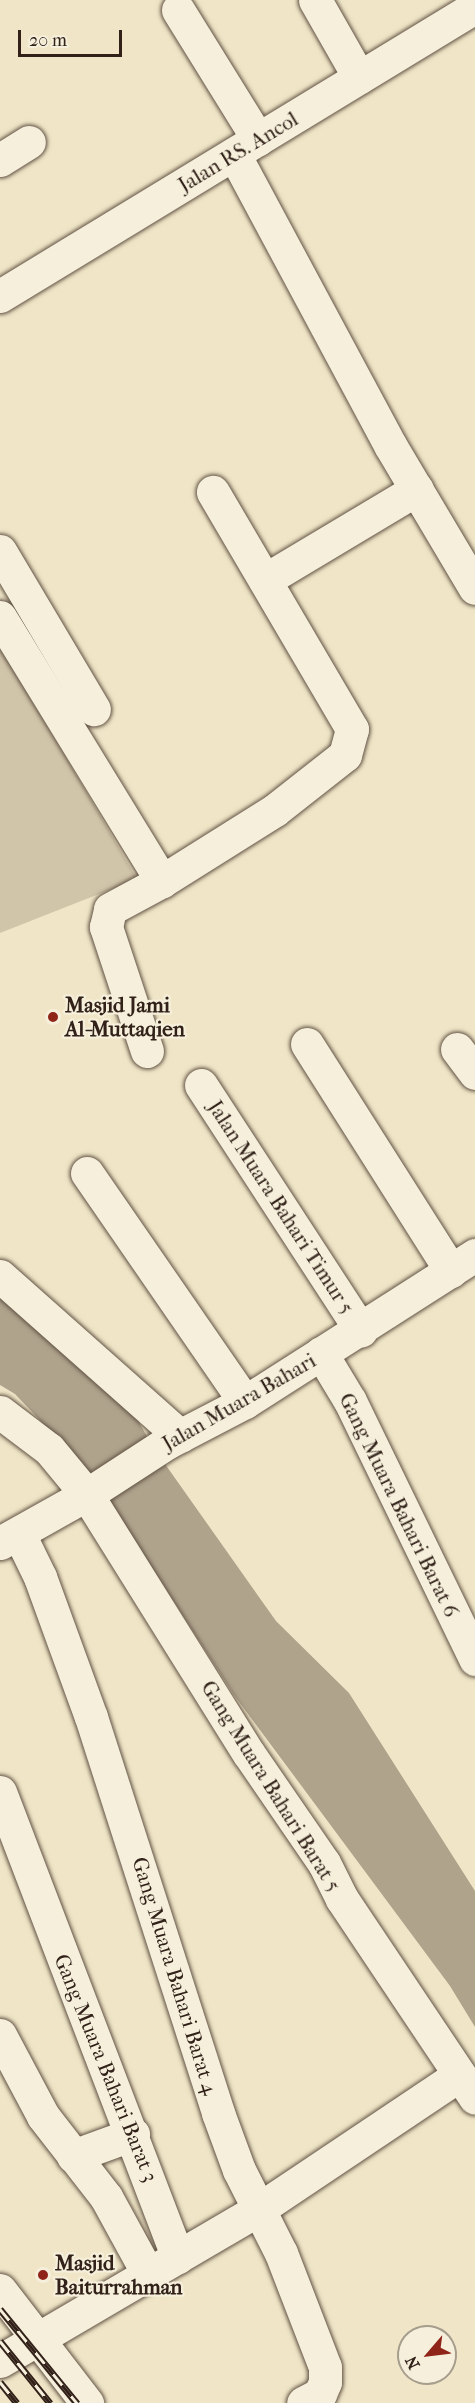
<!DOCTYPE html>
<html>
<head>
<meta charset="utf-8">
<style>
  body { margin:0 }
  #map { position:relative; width:475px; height:2403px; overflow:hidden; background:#f0e6c7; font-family:"IM FELL French Canon",serif }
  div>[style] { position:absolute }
  .green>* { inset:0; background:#d0c5a9 }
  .water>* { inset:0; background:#afa38c }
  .roads { filter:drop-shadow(0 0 2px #615244) drop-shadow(0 0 2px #615244) }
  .minor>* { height:33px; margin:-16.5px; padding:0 16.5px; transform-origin:16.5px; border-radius:16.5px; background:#f5efdb }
  .rail>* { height:7px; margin-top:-3.5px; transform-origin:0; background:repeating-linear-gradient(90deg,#f5efdb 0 14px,#312119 0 28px); box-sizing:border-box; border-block:2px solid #312119 }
  .dots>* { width:16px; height:16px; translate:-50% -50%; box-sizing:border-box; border:3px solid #f5efdb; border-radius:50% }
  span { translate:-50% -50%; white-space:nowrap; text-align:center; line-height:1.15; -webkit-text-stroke:4.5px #f5efdb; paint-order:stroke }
  .street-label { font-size:21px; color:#312119 }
  .poi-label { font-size:21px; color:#312119; font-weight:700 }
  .left { translate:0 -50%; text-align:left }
  .north { position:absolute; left:397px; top:2325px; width:60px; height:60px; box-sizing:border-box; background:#f5efdb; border:2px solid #a79d8d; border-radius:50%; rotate:242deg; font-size:16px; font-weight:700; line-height:24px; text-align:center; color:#312119 }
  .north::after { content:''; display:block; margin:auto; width:21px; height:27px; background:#8f2418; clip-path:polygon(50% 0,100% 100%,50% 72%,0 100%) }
  .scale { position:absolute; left:18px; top:30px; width:104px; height:27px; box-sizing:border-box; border:3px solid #312119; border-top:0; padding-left:8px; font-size:18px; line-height:21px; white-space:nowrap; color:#312119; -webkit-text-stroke:4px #f5efdb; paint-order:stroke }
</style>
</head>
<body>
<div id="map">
  <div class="green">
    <div style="clip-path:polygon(0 644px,137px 879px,0 933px)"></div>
  </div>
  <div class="water">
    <div style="clip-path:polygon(0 1291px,128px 1403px,153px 1447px,276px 1621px,349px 1693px,475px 1891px,475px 2027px,450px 1986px,234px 1695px,93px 1476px,15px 1394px,0 1385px)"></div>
  </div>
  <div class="roads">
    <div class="minor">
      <div style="left:315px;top:0;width:89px;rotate:60.3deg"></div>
      <div style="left:178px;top:10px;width:152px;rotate:58.2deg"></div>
      <div style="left:234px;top:154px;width:330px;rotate:61.8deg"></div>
      <div style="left:390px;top:445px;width:166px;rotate:59.3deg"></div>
      <div style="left:0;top:160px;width:34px;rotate:-32deg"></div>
      <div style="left:0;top:296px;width:556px;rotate:-31.32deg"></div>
      <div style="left:0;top:551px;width:184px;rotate:59.3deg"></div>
      <div style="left:265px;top:580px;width:177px;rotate:-30.9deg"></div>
      <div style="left:0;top:617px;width:310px;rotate:58.5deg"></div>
      <div style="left:307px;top:1044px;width:269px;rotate:57.6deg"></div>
      <div style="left:457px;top:1049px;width:30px;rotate:53deg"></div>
      <div style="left:147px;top:1051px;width:131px;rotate:-108.3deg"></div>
      <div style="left:106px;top:927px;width:18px;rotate:-77deg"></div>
      <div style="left:110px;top:909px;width:59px;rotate:-28.3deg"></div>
      <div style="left:162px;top:881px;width:133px;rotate:-32.1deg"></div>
      <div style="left:275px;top:810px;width:89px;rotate:-38.2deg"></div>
      <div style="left:345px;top:755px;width:27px;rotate:-75deg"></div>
      <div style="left:352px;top:729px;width:275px;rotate:-120.4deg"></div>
      <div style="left:201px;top:1085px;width:293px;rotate:56.9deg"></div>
      <div style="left:87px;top:1173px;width:278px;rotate:55.4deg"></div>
      <div style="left:0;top:1276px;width:241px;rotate:41.6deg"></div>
      <div style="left:321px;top:1353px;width:56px;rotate:58.9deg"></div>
      <div style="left:350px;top:1401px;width:287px;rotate:64.1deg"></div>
      <div style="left:0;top:1412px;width:61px;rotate:37.1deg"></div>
      <div style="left:49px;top:1449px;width:60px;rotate:50.4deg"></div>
      <div style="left:87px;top:1495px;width:305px;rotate:58deg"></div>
      <div style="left:249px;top:1754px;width:132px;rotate:55.5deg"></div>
      <div style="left:324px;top:1863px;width:40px;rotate:63.4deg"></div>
      <div style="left:342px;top:1899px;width:239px;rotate:56.2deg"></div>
      <div style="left:20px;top:1536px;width:46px;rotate:64deg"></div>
      <div style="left:40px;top:1577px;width:149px;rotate:70deg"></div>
      <div style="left:91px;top:1717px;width:416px;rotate:72.2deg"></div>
      <div style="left:218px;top:2113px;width:61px;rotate:69.8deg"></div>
      <div style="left:239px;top:2170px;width:93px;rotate:63.2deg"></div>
      <div style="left:281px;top:2253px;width:122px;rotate:68.9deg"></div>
      <div style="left:325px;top:2367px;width:15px;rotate:90deg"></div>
      <div style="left:325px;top:2382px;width:13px;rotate:113deg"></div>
      <div style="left:320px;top:2394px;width:19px;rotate:152deg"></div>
      <div style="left:0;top:1543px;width:104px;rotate:-29.3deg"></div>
      <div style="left:91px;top:1492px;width:92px;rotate:-33deg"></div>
      <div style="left:168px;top:1442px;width:87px;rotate:-27.5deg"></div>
      <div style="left:245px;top:1402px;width:273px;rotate:-32.6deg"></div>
      <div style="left:0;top:1792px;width:498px;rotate:69.1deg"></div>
      <div style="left:0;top:2035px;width:92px;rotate:62deg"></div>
      <div style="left:43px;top:2116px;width:103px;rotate:52.1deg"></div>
      <div style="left:106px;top:2197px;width:85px;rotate:61.3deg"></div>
      <div style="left:73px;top:2156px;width:64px;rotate:-20.1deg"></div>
      <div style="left:0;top:2290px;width:143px;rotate:52.4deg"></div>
      <div style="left:0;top:2361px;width:300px;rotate:-30.4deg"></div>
      <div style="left:259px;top:2209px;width:241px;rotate:-33.8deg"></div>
    </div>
  </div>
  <div class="rail">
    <div style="left:0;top:2309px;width:122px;rotate:50.7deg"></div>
    <div style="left:0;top:2341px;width:80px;rotate:51.1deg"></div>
    <div style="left:0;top:2382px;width:27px;rotate:51deg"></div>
  </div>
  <div class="dots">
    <div style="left:53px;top:1017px;background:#8f2418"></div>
    <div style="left:43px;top:2275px;background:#8f2418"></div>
  </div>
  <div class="street-label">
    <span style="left:238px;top:152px;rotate:-31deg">Jalan RS. Ancol</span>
    <span style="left:281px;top:1207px;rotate:57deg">Jalan Muara Bahari Timur 5</span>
    <span style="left:239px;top:1402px;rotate:-30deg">Jalan Muara Bahari</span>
    <span style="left:399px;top:1505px;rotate:64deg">Gang Muara Bahari Barat 6</span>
    <span style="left:271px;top:1786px;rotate:58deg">Gang Muara Bahari Barat 5</span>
    <span style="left:175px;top:1976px;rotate:73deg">Gang Muara Bahari Barat 4</span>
    <span style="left:106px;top:2068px;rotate:68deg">Gang Muara Bahari Barat 3</span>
  </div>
  <div class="poi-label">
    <span class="left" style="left:65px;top:1017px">Masjid Jami<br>Al-Muttaqien</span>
    <span class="left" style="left:55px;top:2275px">Masjid<br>Baiturrahman</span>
  </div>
  <div class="north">N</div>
  <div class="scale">20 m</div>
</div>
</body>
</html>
